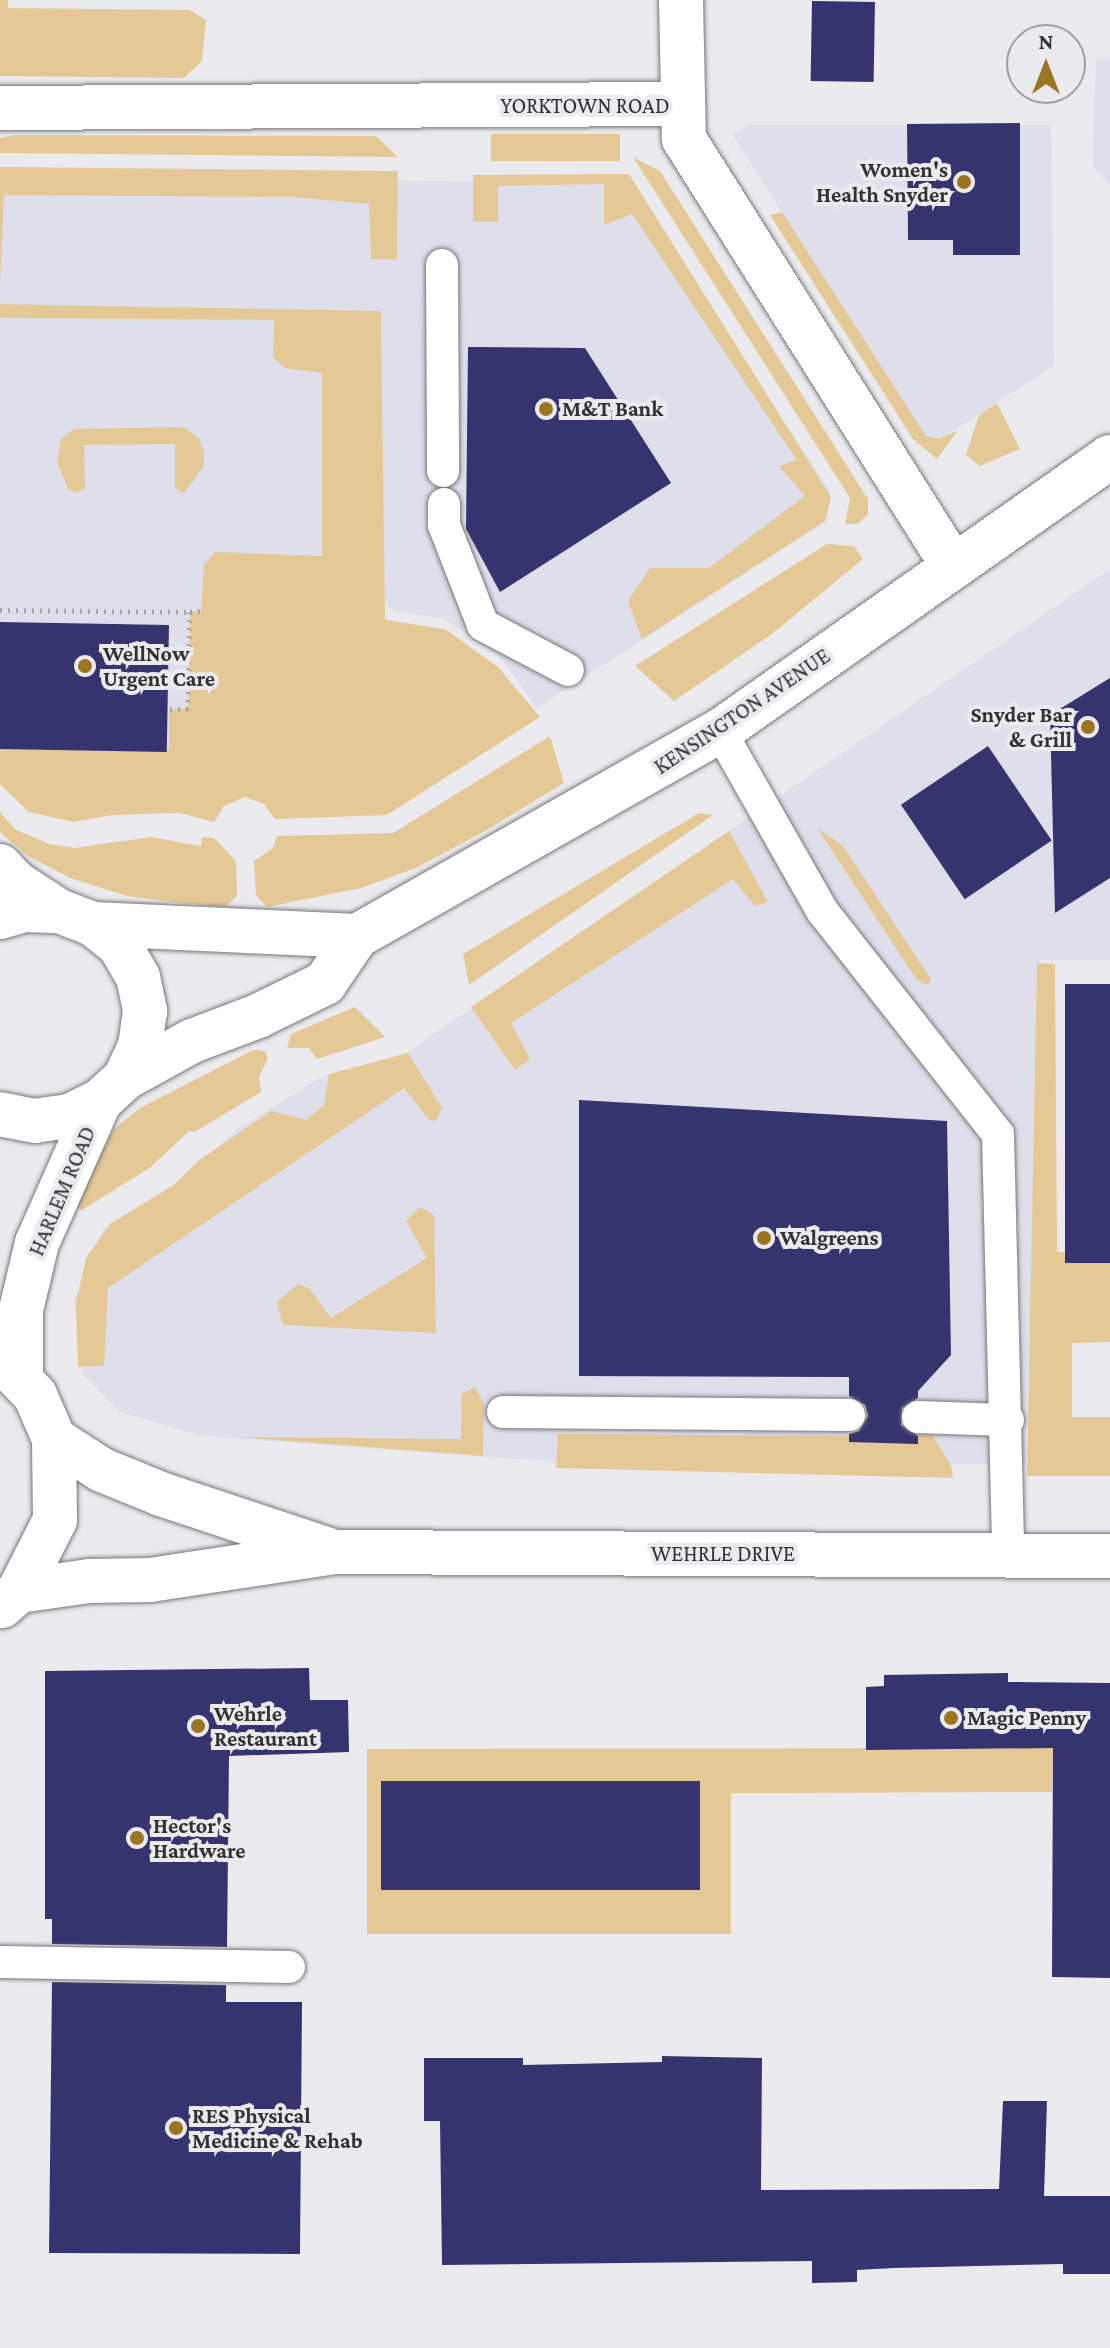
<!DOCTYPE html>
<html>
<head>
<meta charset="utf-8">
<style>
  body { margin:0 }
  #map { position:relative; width:1110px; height:2348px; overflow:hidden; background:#ebebef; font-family:"Crimson Pro",serif }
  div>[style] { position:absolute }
  .built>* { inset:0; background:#dedfea }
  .green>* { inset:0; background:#e4c997; transform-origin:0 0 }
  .building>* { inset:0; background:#36346e; transform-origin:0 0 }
  .path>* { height:5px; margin-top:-2.5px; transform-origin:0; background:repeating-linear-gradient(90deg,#a6a6a9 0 2px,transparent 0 8px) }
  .roads { filter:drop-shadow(0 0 2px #77777a) drop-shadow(0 0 2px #77777a) }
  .lane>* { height:32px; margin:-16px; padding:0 16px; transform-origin:16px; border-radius:16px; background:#fff }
  .street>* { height:44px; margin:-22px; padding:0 22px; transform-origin:22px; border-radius:22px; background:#fff }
  .secondary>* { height:44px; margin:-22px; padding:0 22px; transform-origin:22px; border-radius:22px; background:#fff }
  .dots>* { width:22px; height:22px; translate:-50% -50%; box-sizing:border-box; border:4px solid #ebebef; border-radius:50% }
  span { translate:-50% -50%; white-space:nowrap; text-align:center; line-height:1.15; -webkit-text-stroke:8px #ebebef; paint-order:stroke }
  .street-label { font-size:22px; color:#323233 }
  .poi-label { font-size:22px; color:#323233; font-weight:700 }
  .right { translate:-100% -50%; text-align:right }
  .left { translate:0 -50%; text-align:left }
  .north { position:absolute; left:1006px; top:24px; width:80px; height:80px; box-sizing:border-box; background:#ebebef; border:2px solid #a1a1a4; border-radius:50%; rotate:0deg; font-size:22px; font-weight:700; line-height:32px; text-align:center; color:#323233 }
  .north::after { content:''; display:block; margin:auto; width:28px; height:36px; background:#9b7521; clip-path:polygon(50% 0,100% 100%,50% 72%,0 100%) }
</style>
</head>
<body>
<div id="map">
  <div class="built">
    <div style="clip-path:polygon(1096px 59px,1110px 59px,1110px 185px,1093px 167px)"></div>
    <div style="clip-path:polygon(749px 125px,1051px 125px,1054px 366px,931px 445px,732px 134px)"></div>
    <div style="clip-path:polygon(0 174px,625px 184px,830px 491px,827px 521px,537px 708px,501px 658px,445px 619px,395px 611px,328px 567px,207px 755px,0 756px)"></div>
    <div style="clip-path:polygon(1110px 569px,1110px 960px,1039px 960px,1026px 1464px,559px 1462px,202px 1436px,120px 1412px,83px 1374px,74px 1300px,103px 1230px,178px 1184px,236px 1130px,320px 1078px,402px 1056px)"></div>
  </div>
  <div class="green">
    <div style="clip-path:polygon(0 0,8px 0,8px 8px,190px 10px,206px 20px,202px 61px,184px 78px,0 76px)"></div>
    <div style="left:491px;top:134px;width:129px;height:27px"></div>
    <div style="clip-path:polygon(15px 135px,376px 136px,398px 157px,0 153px,0 138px)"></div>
    <div style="clip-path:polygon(633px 157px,660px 171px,868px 499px,868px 515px,858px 524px,845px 524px,850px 498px)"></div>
    <div style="clip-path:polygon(0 167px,398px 171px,397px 259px,371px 259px,369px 204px,293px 197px,4px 195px,0 284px)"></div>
    <div style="clip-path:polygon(629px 174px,831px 497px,825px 521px,642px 639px,628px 601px,650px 568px,709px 568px,805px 496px,779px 466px,797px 460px,632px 214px,604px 225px,604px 184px,498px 186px,498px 222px,473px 222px,473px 175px)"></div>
    <div style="clip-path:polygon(782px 212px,926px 436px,939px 439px,958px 430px,937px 459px,913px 439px,770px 215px)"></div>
    <div style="clip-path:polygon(0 304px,381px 311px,385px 620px,445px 629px,498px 667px,540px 717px,387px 815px,275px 819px,264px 804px,245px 797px,224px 806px,214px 822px,180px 813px,111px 815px,74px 822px,29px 812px,0 784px,0 749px,169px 750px,169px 709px,188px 708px,190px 612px,201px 611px,204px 565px,215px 552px,322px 556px,322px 373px,285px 368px,273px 357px,274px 320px,0 318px)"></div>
    <div style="clip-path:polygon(997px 403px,1020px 449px,980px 466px,966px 455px,979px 415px)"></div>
    <div style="clip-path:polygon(183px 427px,199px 438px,204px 453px,204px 466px,184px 493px,175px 488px,175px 444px,84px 445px,85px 488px,76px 493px,68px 489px,57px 462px,61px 439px,74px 429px)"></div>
    <div style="clip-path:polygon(827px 544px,854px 546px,863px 559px,772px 634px,674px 701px,635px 666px)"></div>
    <div style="clip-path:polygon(550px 736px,564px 783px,485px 831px,416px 868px,361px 888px,267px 907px,256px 895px,254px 861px,273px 848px,277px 836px,393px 833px)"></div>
    <div style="clip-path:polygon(0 812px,15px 829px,49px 844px,74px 848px,151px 837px,201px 846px,202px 837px,214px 838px,236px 861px,237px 896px,225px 907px,181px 903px,127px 896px,70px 878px,28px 856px,0 832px)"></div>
    <div style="clip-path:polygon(699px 813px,713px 815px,469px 985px,463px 954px)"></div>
    <div style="clip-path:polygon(817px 828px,843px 846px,931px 979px,928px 985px,917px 980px)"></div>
    <div style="clip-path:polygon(729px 831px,768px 902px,755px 906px,733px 879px,511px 1023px,530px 1059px,515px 1070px,471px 1007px)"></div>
    <div style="clip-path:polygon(1037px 963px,1055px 964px,1057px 1252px,1110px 1254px,1110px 1342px,1072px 1343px,1072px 1417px,1110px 1417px,1110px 1476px,1027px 1476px)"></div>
    <div style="clip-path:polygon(355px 1007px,385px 1037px,317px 1059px,309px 1048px,287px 1048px,291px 1034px)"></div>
    <div style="clip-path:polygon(253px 1050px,265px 1051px,268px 1058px,259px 1077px,261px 1092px,195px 1132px,189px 1131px,151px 1167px,82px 1210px,72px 1204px,114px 1129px,140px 1108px)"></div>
    <div style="clip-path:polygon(408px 1053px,442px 1108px,436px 1121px,429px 1120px,404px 1088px,108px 1288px,104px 1366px,78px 1367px,76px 1303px,86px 1258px,110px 1224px,175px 1184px,198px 1161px,271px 1111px,306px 1120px,324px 1105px,329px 1074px)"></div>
    <div style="clip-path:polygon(420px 1207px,434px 1215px,436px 1333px,283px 1325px,277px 1302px,298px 1284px,309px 1288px,331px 1318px,427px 1258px,406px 1221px)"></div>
    <div style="clip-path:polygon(475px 1387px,484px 1404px,483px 1456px,239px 1437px,461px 1439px,462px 1394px)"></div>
    <div style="clip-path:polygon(558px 1434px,849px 1436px,849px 1442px,917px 1443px,918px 1435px,932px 1435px,951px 1465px,953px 1478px,556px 1468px)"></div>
    <div style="clip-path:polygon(1055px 1682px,1052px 1792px,731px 1793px,731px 1934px,367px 1934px,367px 1749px,1036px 1748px,1036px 1687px)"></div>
  </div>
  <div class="building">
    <div style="left:812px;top:1px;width:63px;height:80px;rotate:1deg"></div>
    <div style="clip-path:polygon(1020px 123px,1020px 255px,953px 255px,953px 240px,908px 240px,907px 124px)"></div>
    <div style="clip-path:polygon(468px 347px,585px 348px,671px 483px,500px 592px,466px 529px)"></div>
    <div style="left:0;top:622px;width:169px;height:127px;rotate:1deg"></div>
    <div style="clip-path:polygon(1110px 678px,1110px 878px,1055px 913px,1050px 715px)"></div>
    <div style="left:988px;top:746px;width:114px;height:105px;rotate:56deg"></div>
    <div style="left:1110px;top:984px;width:279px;height:45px;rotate:90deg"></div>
    <div style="clip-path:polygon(579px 1100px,947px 1121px,951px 1355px,918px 1391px,918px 1398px,902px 1408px,901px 1425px,918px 1436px,918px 1444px,849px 1442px,849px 1434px,859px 1431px,868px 1416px,865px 1405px,849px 1396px,849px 1377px,579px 1376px)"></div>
    <div style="clip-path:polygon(309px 1668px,310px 1700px,348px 1700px,349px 1752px,229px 1756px,227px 1947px,52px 1944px,52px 1919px,45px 1919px,45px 1671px)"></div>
    <div style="clip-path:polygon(1008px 1673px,1008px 1682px,1110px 1683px,1110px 1978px,1052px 1977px,1053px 1748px,866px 1750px,866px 1687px,884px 1686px,884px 1675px)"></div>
    <div style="left:381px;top:1781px;width:319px;height:109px"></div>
    <div style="clip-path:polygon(52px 1982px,226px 1985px,226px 2002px,302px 2002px,300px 2254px,49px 2253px)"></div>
    <div style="clip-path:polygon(662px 2056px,762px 2058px,761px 2190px,999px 2189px,1003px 2101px,1047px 2101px,1044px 2196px,1110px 2196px,1110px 2274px,1063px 2274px,1063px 2264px,894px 2268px,857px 2270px,857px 2282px,812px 2283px,812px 2261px,442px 2265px,440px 2121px,424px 2121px,424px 2058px,523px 2058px,523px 2065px,662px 2062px)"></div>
  </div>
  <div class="path">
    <div style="left:0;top:610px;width:190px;rotate:0.6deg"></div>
    <div style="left:190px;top:612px;width:97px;rotate:91.2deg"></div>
    <div style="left:188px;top:709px;width:19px;rotate:180deg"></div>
    <div style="left:190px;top:612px;width:11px;rotate:-5deg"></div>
  </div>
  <div class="roads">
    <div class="lane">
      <div style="left:442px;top:265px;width:206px;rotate:89.7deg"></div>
      <div style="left:444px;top:504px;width:21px;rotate:90deg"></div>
      <div style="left:444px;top:525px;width:107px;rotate:68.7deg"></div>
      <div style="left:483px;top:625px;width:96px;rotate:27.9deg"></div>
      <div style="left:720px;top:731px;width:208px;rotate:60.4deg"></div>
      <div style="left:823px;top:912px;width:283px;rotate:51.8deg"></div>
      <div style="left:998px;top:1134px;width:422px;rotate:88.6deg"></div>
      <div style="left:503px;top:1412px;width:346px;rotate:0.5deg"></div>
      <div style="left:918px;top:1417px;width:90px;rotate:1.9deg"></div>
      <div style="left:0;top:1962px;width:289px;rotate:1deg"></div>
    </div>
    <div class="street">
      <div style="left:681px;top:0;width:139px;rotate:88.8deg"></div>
      <div style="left:684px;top:139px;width:505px;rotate:57.79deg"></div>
      <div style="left:0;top:108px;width:680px;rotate:-0.34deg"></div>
    </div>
    <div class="secondary">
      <div style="left:0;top:866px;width:23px;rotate:47deg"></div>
      <div style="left:16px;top:883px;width:51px;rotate:33.1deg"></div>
      <div style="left:0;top:917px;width:25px;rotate:-16deg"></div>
      <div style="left:24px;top:910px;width:35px;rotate:2deg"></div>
      <div style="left:59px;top:911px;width:36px;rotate:21deg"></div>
      <div style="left:93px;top:924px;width:35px;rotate:39deg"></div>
      <div style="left:120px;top:946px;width:36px;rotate:60deg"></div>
      <div style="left:138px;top:977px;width:35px;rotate:78deg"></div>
      <div style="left:145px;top:1011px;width:35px;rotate:98deg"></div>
      <div style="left:140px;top:1046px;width:35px;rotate:115deg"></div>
      <div style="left:125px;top:1078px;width:34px;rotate:137deg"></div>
      <div style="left:100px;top:1101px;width:34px;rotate:154deg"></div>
      <div style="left:69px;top:1116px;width:34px;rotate:172deg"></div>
      <div style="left:35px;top:1121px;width:36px;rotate:-169deg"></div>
      <div style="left:93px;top:924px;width:264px;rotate:2.6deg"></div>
      <div style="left:357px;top:936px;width:417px;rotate:-29.5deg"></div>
      <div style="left:720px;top:731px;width:477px;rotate:-35.1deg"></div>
      <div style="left:125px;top:1078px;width:77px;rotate:-28.9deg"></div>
      <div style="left:192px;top:1041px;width:71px;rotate:-20.7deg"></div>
      <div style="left:258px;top:1016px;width:75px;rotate:-26.2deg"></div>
      <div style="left:325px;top:983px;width:57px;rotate:-55.8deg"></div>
      <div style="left:0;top:1359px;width:50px;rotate:45.8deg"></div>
      <div style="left:35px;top:1395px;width:48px;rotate:66.6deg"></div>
      <div style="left:54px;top:1439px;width:81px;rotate:89.3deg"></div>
      <div style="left:55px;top:1520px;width:80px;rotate:116.9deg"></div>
      <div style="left:19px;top:1591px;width:23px;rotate:139deg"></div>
      <div style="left:21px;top:1376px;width:66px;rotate:-90deg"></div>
      <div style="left:21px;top:1310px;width:69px;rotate:-76.6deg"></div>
      <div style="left:37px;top:1243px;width:155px;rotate:-66.1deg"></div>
      <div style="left:54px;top:1439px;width:57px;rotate:32.9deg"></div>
      <div style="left:102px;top:1470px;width:64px;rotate:22.1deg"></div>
      <div style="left:161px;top:1494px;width:177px;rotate:18.4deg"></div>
      <div style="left:19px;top:1591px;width:71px;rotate:-8.1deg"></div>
      <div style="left:89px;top:1581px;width:61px;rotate:-0.9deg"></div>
      <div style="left:150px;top:1580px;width:187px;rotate:-8.6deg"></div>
      <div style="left:335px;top:1552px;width:775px;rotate:0.3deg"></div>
    </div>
  </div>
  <div class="dots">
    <div style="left:964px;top:182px;background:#9b7521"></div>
    <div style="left:546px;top:409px;background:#9b7521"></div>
    <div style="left:85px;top:666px;background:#9b7521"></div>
    <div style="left:1088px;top:727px;background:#9b7521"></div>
    <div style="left:764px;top:1238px;background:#9b7521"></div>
    <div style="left:951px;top:1718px;background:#9b7521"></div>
    <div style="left:198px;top:1726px;background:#9b7521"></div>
    <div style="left:137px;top:1838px;background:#9b7521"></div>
    <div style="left:176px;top:2128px;background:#9b7521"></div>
  </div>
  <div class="street-label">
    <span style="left:585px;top:106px">YORKTOWN ROAD</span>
    <span style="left:742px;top:711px;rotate:-34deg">KENSINGTON AVENUE</span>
    <span style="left:62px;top:1191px;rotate:-67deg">HARLEM ROAD</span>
    <span style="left:723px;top:1554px">WEHRLE DRIVE</span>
  </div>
  <div class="poi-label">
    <span class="right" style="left:948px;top:182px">Women's<br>Health Snyder</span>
    <span class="left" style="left:562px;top:409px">M&amp;T Bank</span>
    <span class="left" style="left:103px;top:666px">WellNow<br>Urgent Care</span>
    <span class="right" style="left:1072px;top:727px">Snyder Bar<br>&amp; Grill</span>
    <span class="left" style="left:780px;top:1238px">Walgreens</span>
    <span class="left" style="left:214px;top:1726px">Wehrle<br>Restaurant</span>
    <span class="left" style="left:967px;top:1718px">Magic Penny</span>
    <span class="left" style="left:153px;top:1838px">Hector's<br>Hardware</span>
    <span class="left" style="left:192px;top:2128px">RES Physical<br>Medicine &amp; Rehab</span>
  </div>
  <div class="north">N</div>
</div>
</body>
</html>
